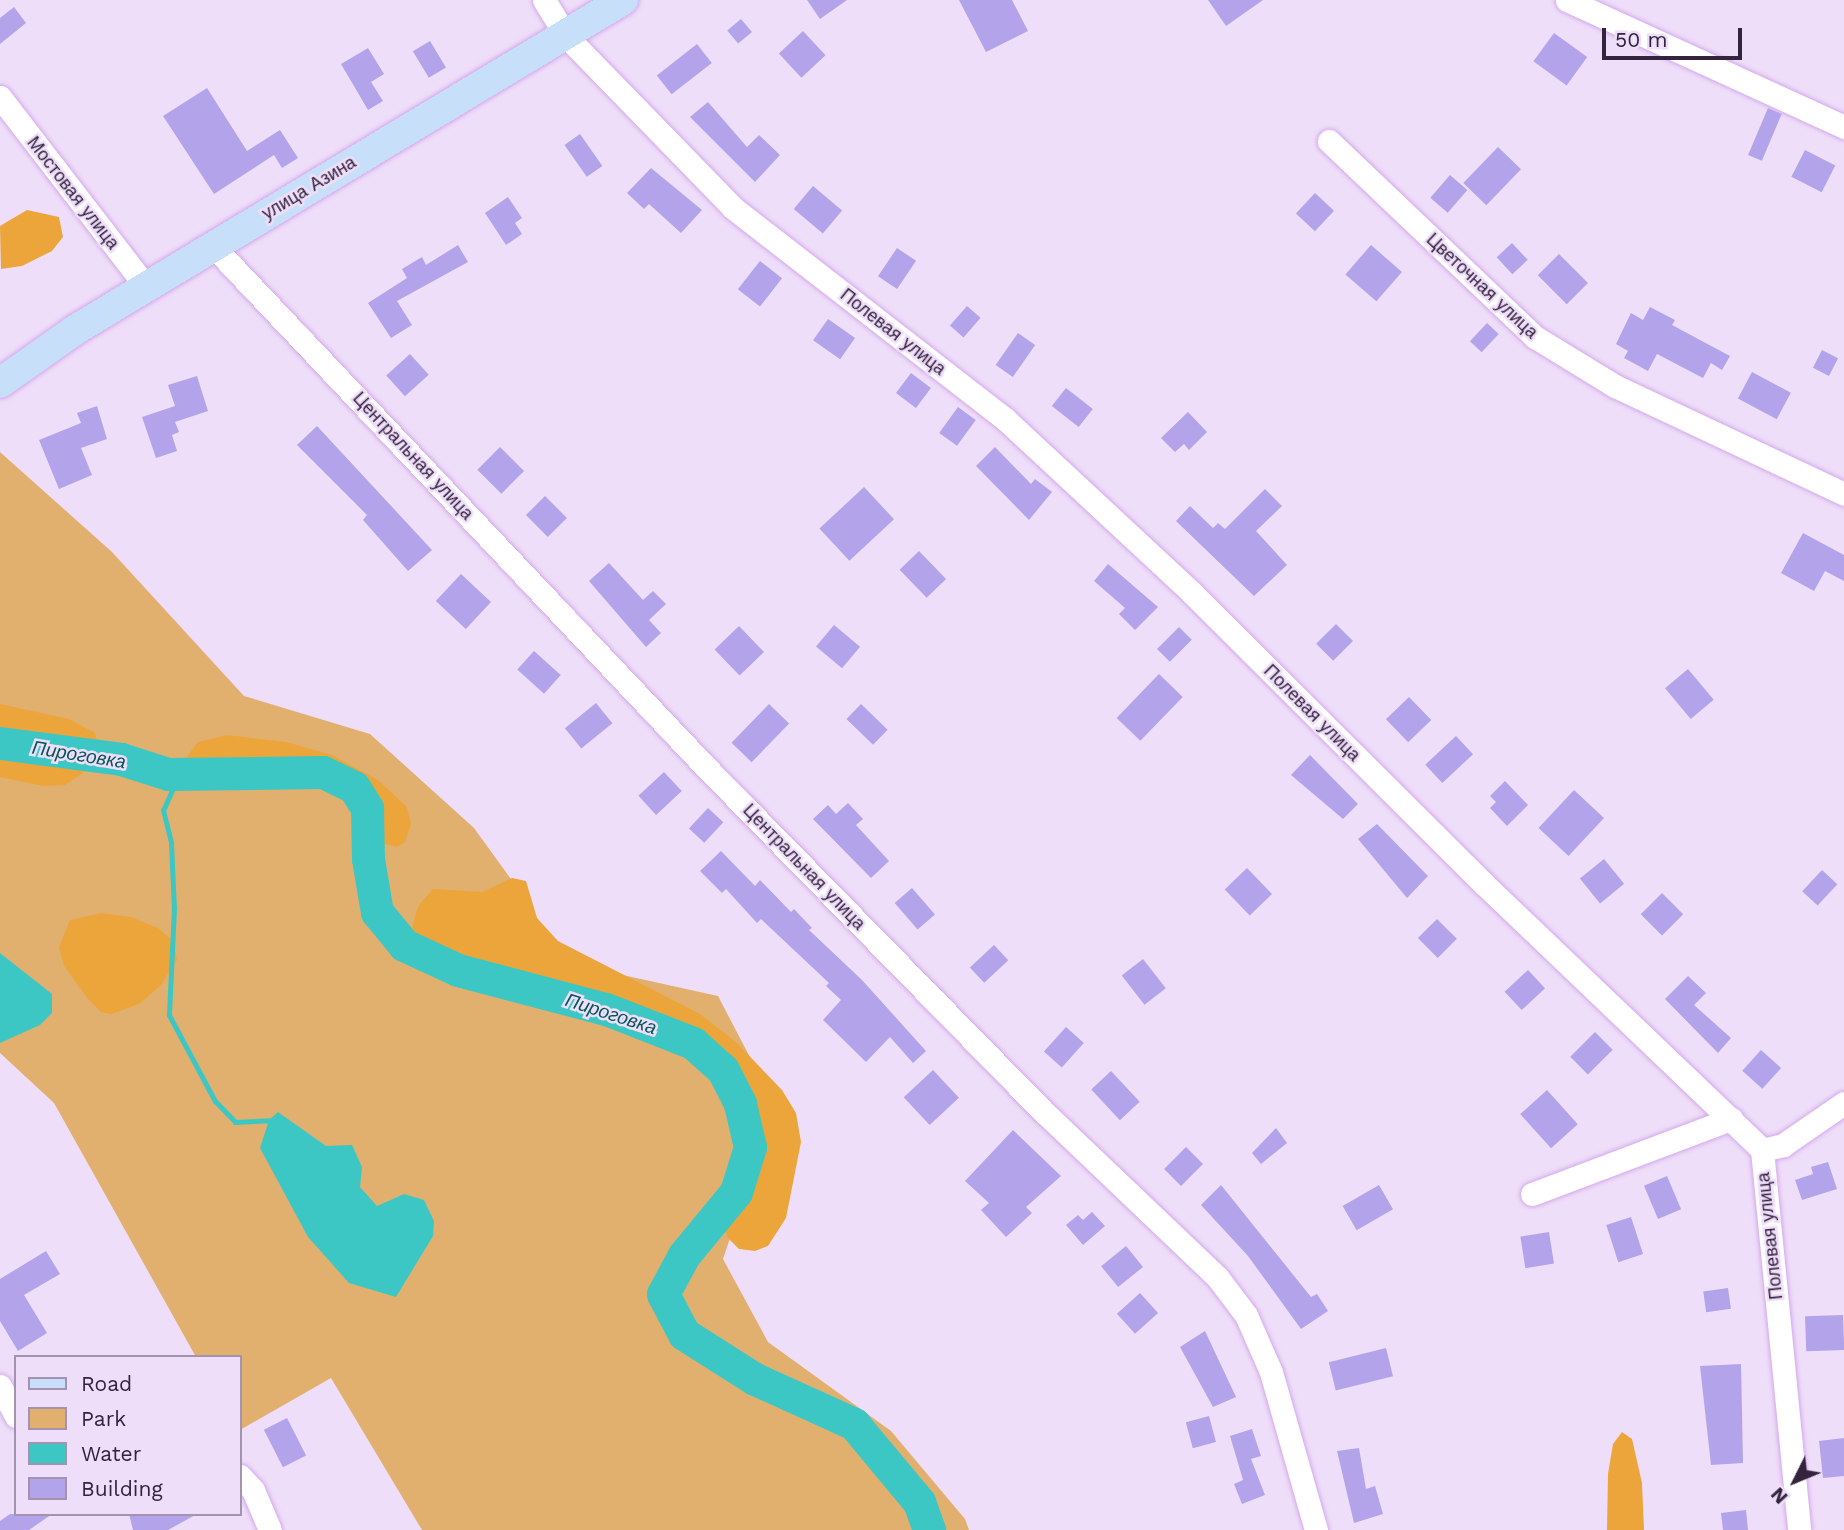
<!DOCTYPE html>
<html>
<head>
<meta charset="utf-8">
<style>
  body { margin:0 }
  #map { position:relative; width:1844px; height:1530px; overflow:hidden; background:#efdef9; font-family:"Work Sans",sans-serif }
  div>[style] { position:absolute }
  .green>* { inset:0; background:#e1b06f }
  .forest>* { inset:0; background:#eca53a }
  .water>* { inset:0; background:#3cc7c4 }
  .stream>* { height:5px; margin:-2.5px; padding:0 2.5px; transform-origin:2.5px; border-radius:2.5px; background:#3cc7c4 }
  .river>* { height:33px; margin:-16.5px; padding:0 16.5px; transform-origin:16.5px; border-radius:16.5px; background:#3cc7c4 }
  .building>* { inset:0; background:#b2a3eb; transform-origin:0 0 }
  .roads { filter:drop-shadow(0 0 2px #d4a9ec) drop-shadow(0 0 2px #d4a9ec) }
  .minor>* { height:23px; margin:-11.5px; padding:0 11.5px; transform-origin:11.5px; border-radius:11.5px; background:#fff }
  .major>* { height:30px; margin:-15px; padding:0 15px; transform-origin:15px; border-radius:15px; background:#c8dff9 }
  span { translate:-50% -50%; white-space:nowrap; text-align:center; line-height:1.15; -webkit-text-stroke:5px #efdef9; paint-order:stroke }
  .street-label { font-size:18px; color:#34233d }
  .water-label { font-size:19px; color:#045756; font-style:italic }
  .legend { position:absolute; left:14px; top:1355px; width:228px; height:161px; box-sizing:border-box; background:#efdef9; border:2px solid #a493ae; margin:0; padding:9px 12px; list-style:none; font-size:21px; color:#34233d }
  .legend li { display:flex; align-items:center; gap:14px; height:35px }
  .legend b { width:35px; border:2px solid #a493ae }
  .north { position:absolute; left:1760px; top:1446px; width:70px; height:70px; -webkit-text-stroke:5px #efdef9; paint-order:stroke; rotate:227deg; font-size:19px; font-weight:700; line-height:28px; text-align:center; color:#34233d }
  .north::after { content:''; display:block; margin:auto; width:24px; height:32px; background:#34233d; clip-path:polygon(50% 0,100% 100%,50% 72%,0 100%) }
  .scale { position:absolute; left:1602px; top:28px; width:140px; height:32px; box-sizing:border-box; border:4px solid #34233d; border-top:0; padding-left:9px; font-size:21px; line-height:24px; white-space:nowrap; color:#34233d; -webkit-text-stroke:5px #efdef9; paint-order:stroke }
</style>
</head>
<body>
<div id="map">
  <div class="green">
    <div style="clip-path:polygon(0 452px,112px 552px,244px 696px,370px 734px,474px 828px,526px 900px,523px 946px,609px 972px,718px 996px,775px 1105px,723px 1259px,768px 1342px,891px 1431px,965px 1519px,969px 1530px,422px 1530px,331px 1378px,240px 1430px,240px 1357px,196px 1357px,54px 1103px,0 1053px)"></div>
  </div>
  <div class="forest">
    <div style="clip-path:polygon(27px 210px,59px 217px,63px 237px,52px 251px,22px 266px,1px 269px,0 226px)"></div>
    <div style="clip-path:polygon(0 704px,69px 719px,95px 733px,99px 752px,90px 768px,65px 785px,43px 786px,0 777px)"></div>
    <div style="clip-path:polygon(227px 735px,286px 742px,332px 755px,378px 780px,406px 806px,411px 823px,405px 842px,397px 847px,378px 842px,352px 800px,337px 788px,308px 781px,249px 788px,207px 785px,191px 776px,186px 758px,198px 742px)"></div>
    <div style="clip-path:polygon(512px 878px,526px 881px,537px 918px,558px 941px,700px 1014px,736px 1042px,782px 1090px,796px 1113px,801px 1142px,786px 1218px,768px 1246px,755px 1251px,739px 1249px,728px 1238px,719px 1216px,729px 1188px,755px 1165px,759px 1155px,742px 1098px,716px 1055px,690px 1033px,650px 1012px,514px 980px,422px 945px,414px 938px,412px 928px,418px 906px,433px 889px,482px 892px)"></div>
    <div style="clip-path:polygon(101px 913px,131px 917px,158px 928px,173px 941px,177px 960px,161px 985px,139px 1004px,111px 1014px,101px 1012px,88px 999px,64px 966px,59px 947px,70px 920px)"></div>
    <div style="clip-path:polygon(1622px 1432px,1632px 1439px,1642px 1483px,1644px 1530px,1607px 1530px,1608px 1474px,1613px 1444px)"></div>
  </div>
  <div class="water">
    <div style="clip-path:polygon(0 953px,52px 994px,52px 1013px,40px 1025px,0 1043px)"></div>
    <div style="clip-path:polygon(278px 1112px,326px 1146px,352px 1145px,362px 1167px,360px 1187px,377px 1206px,404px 1194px,424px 1200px,434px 1221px,433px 1236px,396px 1297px,349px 1283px,308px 1237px,260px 1148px,269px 1120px)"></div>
  </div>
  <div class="stream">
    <div style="left:168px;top:774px;width:15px;rotate:70deg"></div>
    <div style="left:173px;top:788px;width:24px;rotate:114deg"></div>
    <div style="left:163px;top:810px;width:34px;rotate:76deg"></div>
    <div style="left:171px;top:843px;width:65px;rotate:87.4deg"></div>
    <div style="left:174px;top:908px;width:107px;rotate:92.7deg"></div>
    <div style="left:169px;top:1015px;width:98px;rotate:61.9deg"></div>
    <div style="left:215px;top:1101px;width:29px;rotate:46deg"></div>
    <div style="left:235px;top:1122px;width:34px;rotate:-3deg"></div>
  </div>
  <div class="river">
    <div style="left:0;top:743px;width:122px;rotate:7.5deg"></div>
    <div style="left:121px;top:759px;width:49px;rotate:17.7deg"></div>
    <div style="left:168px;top:774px;width:155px;rotate:-0.7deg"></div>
    <div style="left:323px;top:772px;width:34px;rotate:26deg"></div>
    <div style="left:354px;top:787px;width:25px;rotate:58deg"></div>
    <div style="left:367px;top:808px;width:51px;rotate:88.9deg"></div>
    <div style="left:368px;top:859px;width:54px;rotate:80.4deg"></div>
    <div style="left:377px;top:912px;width:43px;rotate:50.7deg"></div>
    <div style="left:404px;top:945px;width:60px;rotate:24.8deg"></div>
    <div style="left:458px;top:970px;width:153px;rotate:14.8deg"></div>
    <div style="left:606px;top:1009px;width:93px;rotate:21.3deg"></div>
    <div style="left:693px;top:1043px;width:40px;rotate:42deg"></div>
    <div style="left:723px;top:1070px;width:38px;rotate:63deg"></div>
    <div style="left:740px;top:1104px;width:44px;rotate:76.9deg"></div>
    <div style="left:750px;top:1147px;width:47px;rotate:107.3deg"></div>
    <div style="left:736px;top:1192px;width:82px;rotate:129.5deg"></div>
    <div style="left:684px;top:1255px;width:44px;rotate:118.3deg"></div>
    <div style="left:663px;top:1294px;width:45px;rotate:62.3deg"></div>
    <div style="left:684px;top:1334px;width:84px;rotate:32.4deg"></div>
    <div style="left:755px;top:1379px;width:109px;rotate:24.4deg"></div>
    <div style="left:854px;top:1424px;width:102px;rotate:50.2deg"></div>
    <div style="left:919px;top:1502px;width:30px;rotate:70deg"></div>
  </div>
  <div class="building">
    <div style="clip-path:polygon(807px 0,847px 0,820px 19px)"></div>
    <div style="clip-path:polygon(959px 0,1012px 0,1028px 31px,986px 52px)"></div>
    <div style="clip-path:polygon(1208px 0,1263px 0,1226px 26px)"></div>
    <div style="clip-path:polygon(14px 7px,26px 23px,0 44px,0 18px)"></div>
    <div style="left:741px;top:19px;width:17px;height:18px;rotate:50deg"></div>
    <div style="left:803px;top:31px;width:33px;height:33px;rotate:47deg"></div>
    <div style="left:1554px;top:33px;width:41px;height:35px;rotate:36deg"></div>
    <div style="left:430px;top:41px;width:31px;height:20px;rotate:59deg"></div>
    <div style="left:697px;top:44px;width:24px;height:51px;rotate:52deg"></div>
    <div style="clip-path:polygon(368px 48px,384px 74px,371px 82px,383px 101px,368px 110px,341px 64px)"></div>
    <div style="clip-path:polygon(207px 88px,247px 151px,280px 130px,298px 158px,282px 168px,274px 155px,214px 194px,163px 116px)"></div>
    <div style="clip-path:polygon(708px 102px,747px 147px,759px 135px,780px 155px,755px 182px,690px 117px)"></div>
    <div style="left:1768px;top:108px;width:15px;height:51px;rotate:23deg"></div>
    <div style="left:580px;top:134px;width:39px;height:19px;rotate:55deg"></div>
    <div style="left:1498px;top:147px;width:32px;height:50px;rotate:44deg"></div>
    <div style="left:1805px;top:150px;width:34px;height:30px;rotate:27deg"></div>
    <div style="clip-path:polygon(651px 168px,702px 210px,681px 233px,649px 204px,644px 209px,627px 193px)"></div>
    <div style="left:1450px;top:175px;width:23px;height:30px;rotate:41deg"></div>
    <div style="left:813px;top:186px;width:38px;height:30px;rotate:40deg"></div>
    <div style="left:1315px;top:193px;width:26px;height:28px;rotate:43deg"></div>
    <div style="clip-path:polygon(508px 197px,522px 218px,515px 223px,522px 234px,506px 245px,485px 213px)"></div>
    <div style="left:1512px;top:243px;width:23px;height:21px;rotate:47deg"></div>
    <div style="clip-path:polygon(458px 245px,468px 262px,397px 301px,412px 325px,391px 338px,368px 303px,407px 278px,402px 269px,422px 257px,426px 265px)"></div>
    <div style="left:1371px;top:245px;width:41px;height:39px;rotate:41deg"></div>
    <div style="left:897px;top:248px;width:23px;height:34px;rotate:34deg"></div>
    <div style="left:1559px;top:254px;width:41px;height:30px;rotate:45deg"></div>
    <div style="left:760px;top:261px;width:28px;height:36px;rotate:38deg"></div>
    <div style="left:967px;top:306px;width:18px;height:26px;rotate:41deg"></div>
    <div style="clip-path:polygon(1650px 307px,1675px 320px,1672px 325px,1730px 356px,1722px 370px,1711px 363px,1703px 378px,1657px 354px,1648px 371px,1624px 358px,1628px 351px,1616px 344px,1631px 313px,1643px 320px)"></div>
    <div style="left:828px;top:319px;width:33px;height:26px;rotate:35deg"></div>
    <div style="left:1487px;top:323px;width:16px;height:25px;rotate:43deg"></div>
    <div style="left:1018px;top:333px;width:21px;height:39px;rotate:35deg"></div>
    <div style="left:1822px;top:350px;width:18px;height:20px;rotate:27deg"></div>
    <div style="left:410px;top:354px;width:28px;height:32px;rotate:48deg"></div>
    <div style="left:1752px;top:372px;width:44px;height:30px;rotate:28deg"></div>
    <div style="left:911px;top:373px;width:25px;height:25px;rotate:37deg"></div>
    <div style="clip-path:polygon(197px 376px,208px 411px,175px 422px,179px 432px,172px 435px,177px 451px,156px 458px,142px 417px,175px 406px,168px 385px)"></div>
    <div style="left:1066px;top:388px;width:34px;height:23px;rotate:38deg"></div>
    <div style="clip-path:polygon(97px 406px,107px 439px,81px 448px,92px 475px,59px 489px,39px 440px,81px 423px,77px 413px)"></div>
    <div style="left:958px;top:407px;width:22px;height:32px;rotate:36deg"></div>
    <div style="clip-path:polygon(1188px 412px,1207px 432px,1189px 450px,1184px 444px,1175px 452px,1161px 438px)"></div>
    <div style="clip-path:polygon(317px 426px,432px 550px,408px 571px,363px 520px,367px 515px,297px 445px)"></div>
    <div style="left:500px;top:447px;width:34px;height:32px;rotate:45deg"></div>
    <div style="clip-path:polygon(995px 447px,1031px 484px,1035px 479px,1052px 492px,1029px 520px,976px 466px)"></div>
    <div style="left:864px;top:487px;width:44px;height:61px;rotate:47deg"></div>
    <div style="clip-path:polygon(1265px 489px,1282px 506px,1256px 531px,1287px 565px,1254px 596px,1176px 521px,1190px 506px,1213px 528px,1218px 523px,1225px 529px)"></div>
    <div style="left:545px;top:496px;width:31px;height:27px;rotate:45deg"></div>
    <div style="clip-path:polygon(1803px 533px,1844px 555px,1844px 581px,1825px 571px,1814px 591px,1781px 573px)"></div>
    <div style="left:919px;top:551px;width:39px;height:27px;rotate:46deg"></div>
    <div style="clip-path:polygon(609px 563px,643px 600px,653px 591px,666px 604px,649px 620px,661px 633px,646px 647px,589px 581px)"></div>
    <div style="clip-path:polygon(1108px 564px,1158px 607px,1135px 630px,1119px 614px,1125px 608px,1094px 581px)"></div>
    <div style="left:461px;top:574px;width:41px;height:37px;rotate:43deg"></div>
    <div style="left:1336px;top:624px;width:24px;height:28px;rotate:45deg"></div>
    <div style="left:834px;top:625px;width:34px;height:28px;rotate:40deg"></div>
    <div style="left:739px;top:626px;width:36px;height:34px;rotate:46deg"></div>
    <div style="left:1179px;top:627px;width:18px;height:31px;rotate:45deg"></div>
    <div style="left:534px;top:651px;width:36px;height:25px;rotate:42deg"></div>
    <div style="left:1688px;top:669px;width:40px;height:30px;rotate:50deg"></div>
    <div style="left:1159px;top:674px;width:33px;height:61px;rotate:44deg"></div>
    <div style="left:1409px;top:697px;width:32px;height:32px;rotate:46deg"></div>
    <div style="left:596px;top:703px;width:26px;height:40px;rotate:51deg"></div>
    <div style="left:769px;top:704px;width:28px;height:54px;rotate:44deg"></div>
    <div style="left:861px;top:704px;width:37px;height:21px;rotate:44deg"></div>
    <div style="left:1456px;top:736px;width:25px;height:42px;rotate:47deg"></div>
    <div style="clip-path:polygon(1310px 755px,1358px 804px,1343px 819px,1291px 775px)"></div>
    <div style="left:664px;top:772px;width:26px;height:35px;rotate:47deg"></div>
    <div style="clip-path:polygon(1505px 781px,1528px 805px,1507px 826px,1490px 808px,1496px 802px,1490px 796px)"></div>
    <div style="left:1574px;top:790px;width:41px;height:52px;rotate:43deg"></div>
    <div style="clip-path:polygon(848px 803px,863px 819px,856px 825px,889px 861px,871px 878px,813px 819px,828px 805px,836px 814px)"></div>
    <div style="left:708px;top:808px;width:21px;height:28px;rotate:43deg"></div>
    <div style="clip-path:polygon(1377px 824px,1428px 876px,1407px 898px,1358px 839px)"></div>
    <div style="clip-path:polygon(721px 851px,755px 886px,760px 880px,791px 912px,794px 909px,812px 928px,809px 930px,862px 980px,926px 1051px,913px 1063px,890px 1037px,866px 1062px,823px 1020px,841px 1000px,826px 986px,829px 983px,761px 919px,757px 923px,726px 889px,722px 893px,700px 871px)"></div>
    <div style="left:1604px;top:859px;width:32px;height:31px;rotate:51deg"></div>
    <div style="left:1247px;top:868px;width:36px;height:31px;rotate:46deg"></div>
    <div style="left:1822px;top:870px;width:21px;height:29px;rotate:43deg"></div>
    <div style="left:912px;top:888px;width:35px;height:23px;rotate:49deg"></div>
    <div style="left:1662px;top:893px;width:30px;height:30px;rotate:45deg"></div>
    <div style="left:1437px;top:919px;width:28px;height:27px;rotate:45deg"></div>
    <div style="left:994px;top:945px;width:21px;height:33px;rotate:47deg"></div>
    <div style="left:1143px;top:959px;width:37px;height:27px;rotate:52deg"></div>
    <div style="left:1528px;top:970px;width:25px;height:32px;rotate:47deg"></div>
    <div style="clip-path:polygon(1688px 976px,1706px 993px,1694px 1005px,1731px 1038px,1718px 1053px,1665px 999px)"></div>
    <div style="left:1066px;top:1027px;width:24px;height:33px;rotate:42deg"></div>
    <div style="left:1595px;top:1032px;width:25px;height:35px;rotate:45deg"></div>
    <div style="left:1761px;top:1050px;width:27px;height:28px;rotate:42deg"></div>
    <div style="left:933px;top:1070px;width:38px;height:40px;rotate:47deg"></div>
    <div style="left:1111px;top:1071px;width:42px;height:27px;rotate:47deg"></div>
    <div style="left:1547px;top:1090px;width:46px;height:36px;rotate:48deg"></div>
    <div style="clip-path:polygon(1276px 1128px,1287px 1143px,1261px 1164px,1252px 1153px)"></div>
    <div style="clip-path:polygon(1013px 1130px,1061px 1176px,1026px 1207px,1032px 1213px,1006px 1237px,981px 1210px,989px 1203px,965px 1181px)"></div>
    <div style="left:1186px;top:1147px;width:24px;height:31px;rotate:45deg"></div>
    <div style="clip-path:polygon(1828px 1162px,1837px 1189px,1802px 1200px,1795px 1180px,1813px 1174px,1811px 1167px)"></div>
    <div style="left:1667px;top:1176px;width:36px;height:25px;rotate:67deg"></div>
    <div style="clip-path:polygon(1221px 1185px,1311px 1297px,1317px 1294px,1328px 1311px,1301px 1329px,1248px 1256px,1201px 1205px)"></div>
    <div style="left:1379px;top:1185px;width:28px;height:42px;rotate:60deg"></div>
    <div style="clip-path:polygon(1092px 1212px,1105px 1226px,1083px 1245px,1066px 1225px,1078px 1215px,1083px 1220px)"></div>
    <div style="left:1631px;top:1217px;width:39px;height:26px;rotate:72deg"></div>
    <div style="left:1549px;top:1232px;width:32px;height:29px;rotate:81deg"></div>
    <div style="left:1126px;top:1246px;width:27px;height:32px;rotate:51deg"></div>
    <div style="clip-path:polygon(46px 1251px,60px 1274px,24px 1295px,47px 1333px,18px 1351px,0 1321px,0 1279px)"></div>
    <div style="left:1728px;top:1288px;width:21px;height:25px;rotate:82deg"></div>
    <div style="left:1140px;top:1293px;width:27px;height:31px;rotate:48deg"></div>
    <div style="left:1843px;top:1315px;width:35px;height:38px;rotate:88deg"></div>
    <div style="clip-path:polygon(1205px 1331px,1236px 1397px,1213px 1407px,1180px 1347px)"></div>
    <div style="left:1386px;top:1348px;width:29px;height:59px;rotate:76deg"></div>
    <div style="clip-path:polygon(1741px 1364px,1743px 1463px,1711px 1465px,1700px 1366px)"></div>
    <div style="left:1209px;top:1416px;width:27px;height:24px;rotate:75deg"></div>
    <div style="left:287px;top:1418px;width:42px;height:26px;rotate:63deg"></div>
    <div style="clip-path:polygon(1252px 1429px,1261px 1456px,1251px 1459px,1265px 1495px,1242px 1504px,1234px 1484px,1243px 1480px,1230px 1436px)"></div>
    <div style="clip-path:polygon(1844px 1438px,1844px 1476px,1823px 1478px,1819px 1441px)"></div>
    <div style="clip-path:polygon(1359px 1448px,1366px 1489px,1375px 1486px,1383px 1514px,1354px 1523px,1337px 1451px)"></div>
    <div style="clip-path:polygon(1746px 1510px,1748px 1530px,1723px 1530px,1721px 1513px)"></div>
    <div style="clip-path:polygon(10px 1514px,52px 1514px,29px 1530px,0 1530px,0 1521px)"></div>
    <div style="clip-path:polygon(129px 1514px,197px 1514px,168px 1530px,133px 1530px)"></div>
  </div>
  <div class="roads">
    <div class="minor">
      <div style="left:544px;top:0;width:42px;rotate:58.6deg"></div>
      <div style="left:566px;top:36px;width:240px;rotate:45.8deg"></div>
      <div style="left:733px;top:208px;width:344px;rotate:37.8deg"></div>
      <div style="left:1005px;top:419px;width:255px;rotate:42.9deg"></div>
      <div style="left:1192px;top:593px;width:411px;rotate:44.9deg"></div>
      <div style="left:1483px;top:883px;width:386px;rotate:43.7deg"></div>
      <div style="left:1762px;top:1150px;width:382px;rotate:84.4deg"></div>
      <div style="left:1567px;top:0;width:305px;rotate:24.6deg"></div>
      <div style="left:0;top:97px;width:241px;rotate:52.4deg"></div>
      <div style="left:1329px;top:141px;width:284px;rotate:43.6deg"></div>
      <div style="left:1535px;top:337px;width:94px;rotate:31.5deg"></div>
      <div style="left:1615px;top:386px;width:253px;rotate:25.2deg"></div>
      <div style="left:214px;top:247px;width:707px;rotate:46.6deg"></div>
      <div style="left:700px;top:761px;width:493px;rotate:45.6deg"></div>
      <div style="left:1045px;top:1113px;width:239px;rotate:43.6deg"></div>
      <div style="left:1218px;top:1278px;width:46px;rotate:52.9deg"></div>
      <div style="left:1246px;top:1315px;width:62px;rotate:66.3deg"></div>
      <div style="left:1271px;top:1372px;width:164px;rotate:74.1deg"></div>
      <div style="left:1762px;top:1150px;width:22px;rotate:-13deg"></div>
      <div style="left:1783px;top:1145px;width:74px;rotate:-34.5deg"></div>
      <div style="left:1532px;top:1194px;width:213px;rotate:-20.7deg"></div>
      <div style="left:0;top:1386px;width:34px;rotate:62deg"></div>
      <div style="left:240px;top:1476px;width:19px;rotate:47deg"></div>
      <div style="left:253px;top:1490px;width:43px;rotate:67deg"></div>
    </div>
    <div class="major">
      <div style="left:0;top:383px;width:92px;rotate:-35.2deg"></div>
      <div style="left:75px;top:330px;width:640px;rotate:-31.06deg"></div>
    </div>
  </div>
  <div class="street-label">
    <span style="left:309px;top:188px;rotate:-31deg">улица Азина</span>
    <span style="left:73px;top:193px;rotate:52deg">Мостовая улица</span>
    <span style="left:1482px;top:286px;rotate:43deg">Цветочная улица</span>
    <span style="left:893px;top:332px;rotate:38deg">Полевая улица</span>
    <span style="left:413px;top:456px;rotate:47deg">Центральная улица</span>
    <span style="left:1312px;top:713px;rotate:45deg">Полевая улица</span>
    <span style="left:804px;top:867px;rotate:46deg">Центральная улица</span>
    <span style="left:1770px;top:1236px;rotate:-96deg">Полевая улица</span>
  </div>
  <div class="water-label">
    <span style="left:79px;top:755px;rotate:9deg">Пироговка</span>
    <span style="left:611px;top:1014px;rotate:18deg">Пироговка</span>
  </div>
  <ul class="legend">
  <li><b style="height:9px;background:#c8dff9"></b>Road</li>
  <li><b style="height:19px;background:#e1b06f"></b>Park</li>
  <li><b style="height:19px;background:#3cc7c4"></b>Water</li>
  <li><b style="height:19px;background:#b2a3eb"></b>Building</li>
  </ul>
  <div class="north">N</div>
  <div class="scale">50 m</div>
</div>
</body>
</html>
